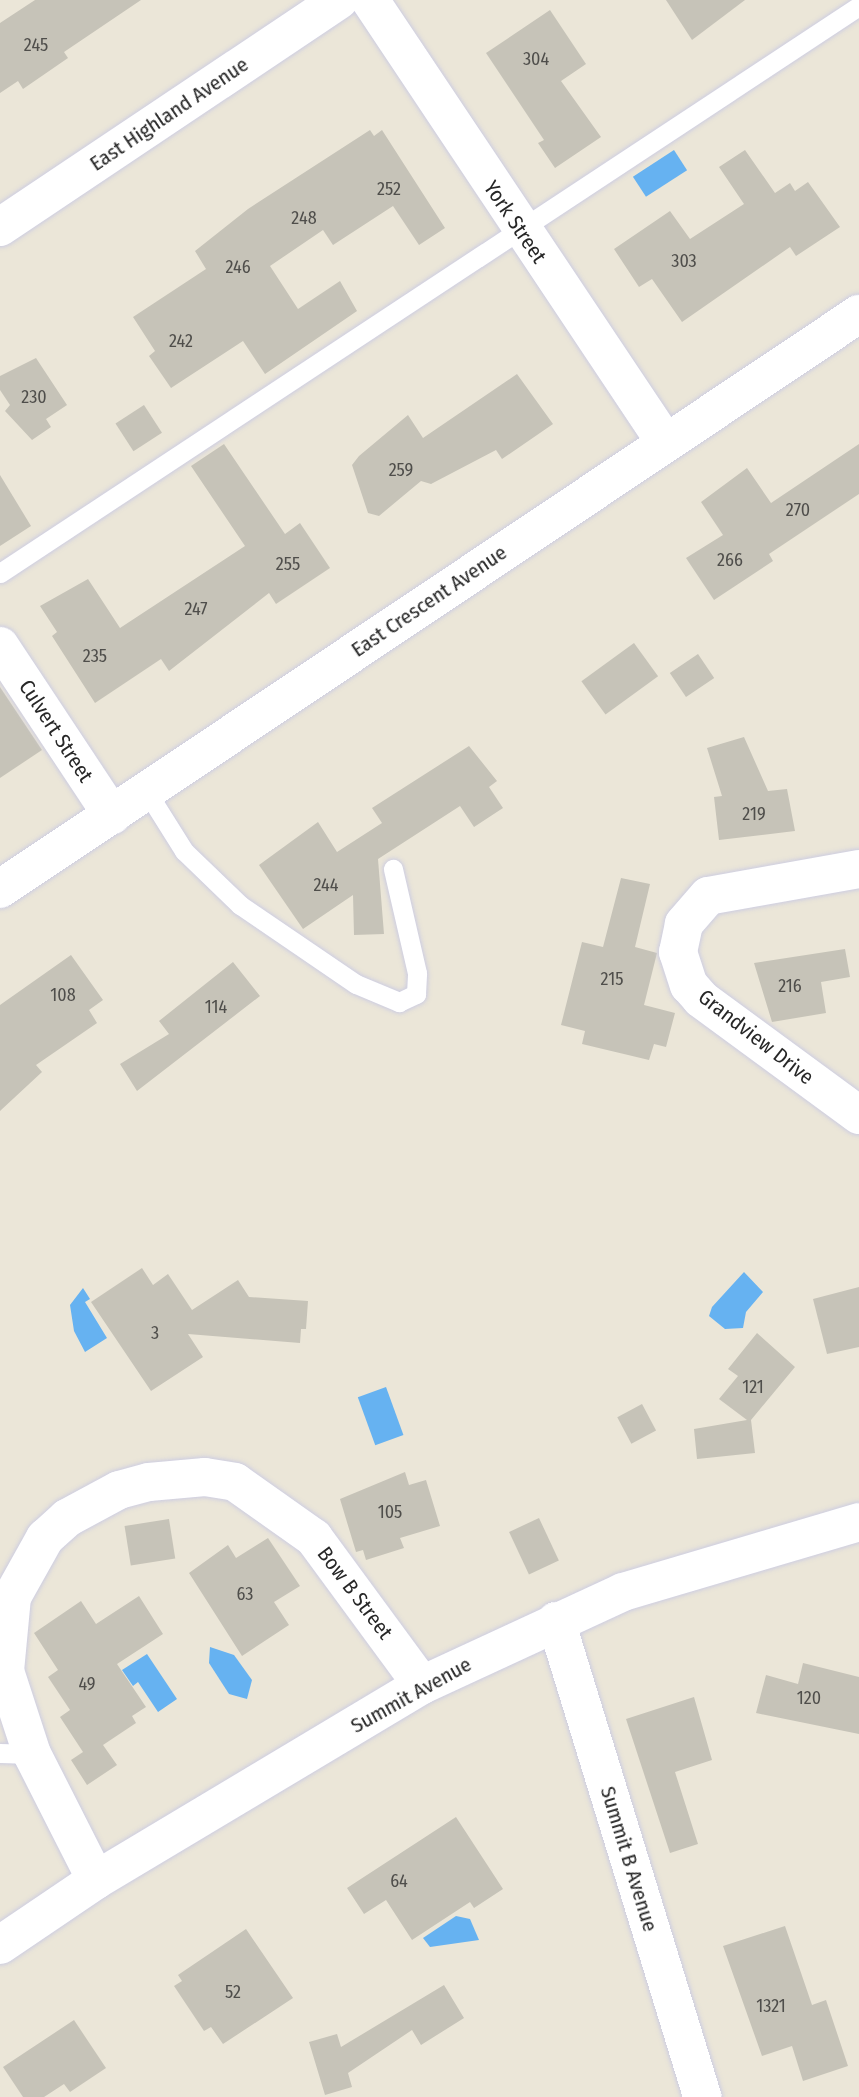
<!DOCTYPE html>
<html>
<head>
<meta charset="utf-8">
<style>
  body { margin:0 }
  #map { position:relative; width:859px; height:2097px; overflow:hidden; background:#ebe6d8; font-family:"Fira Sans Condensed",sans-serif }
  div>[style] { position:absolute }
  .water>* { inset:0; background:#66b2f1; transform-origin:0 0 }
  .building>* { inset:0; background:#c6c3b8; transform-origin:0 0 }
  .roads { filter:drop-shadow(0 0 2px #cdcde1) drop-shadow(0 0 2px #cdcde1) }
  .service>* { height:19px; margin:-9.5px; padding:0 9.5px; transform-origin:9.5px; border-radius:9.5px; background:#fff }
  .minor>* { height:38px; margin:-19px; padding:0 19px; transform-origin:19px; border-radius:19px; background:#fff }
  .tertiary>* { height:38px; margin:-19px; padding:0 19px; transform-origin:19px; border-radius:19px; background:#fff }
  span { translate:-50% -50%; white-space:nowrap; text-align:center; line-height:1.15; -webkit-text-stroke:5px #fff; paint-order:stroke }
  .number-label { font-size:18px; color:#4f4e4b }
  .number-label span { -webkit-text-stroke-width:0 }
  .street-label { font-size:21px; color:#272727 }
</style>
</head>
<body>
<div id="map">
  <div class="water">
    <div style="left:674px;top:150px;width:24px;height:49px;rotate:57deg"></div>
    <div style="clip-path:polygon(744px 1272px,763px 1292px,746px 1312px,743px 1328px,725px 1329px,709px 1316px,712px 1307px)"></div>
    <div style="clip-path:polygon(83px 1288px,90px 1299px,85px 1302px,107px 1338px,85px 1352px,74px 1331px,70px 1305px)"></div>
    <div style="left:386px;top:1387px;width:51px;height:30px;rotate:70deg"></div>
    <div style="clip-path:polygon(210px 1647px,234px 1655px,252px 1680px,247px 1699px,229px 1694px,209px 1663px)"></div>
    <div style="clip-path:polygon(147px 1654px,177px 1699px,158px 1712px,138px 1682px,133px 1686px,122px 1670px)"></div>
    <div style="clip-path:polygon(456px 1916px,470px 1919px,479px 1940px,430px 1947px,423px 1938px)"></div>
  </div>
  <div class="building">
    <div style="clip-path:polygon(35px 0,141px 0,64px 52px,68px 58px,23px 89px,18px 81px,0 93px,0 23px)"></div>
    <div style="clip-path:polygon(666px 0,745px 0,692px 40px)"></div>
    <div style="clip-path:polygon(550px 10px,586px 64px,561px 81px,601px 137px,555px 168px,538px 143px,544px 140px,486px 53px)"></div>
    <div style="clip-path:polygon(370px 130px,374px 136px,382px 130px,445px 228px,419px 245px,393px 206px,333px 245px,323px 230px,270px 266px,298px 309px,340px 281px,357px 311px,265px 374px,243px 341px,171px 388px,149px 356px,155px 351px,133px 317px,206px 269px,195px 251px,248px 209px)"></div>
    <div style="clip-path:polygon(745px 150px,775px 193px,790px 183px,795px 191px,808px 182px,840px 227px,796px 256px,790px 247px,682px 322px,652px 279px,639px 287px,614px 249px,670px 211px,690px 239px,744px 204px,719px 167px)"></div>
    <div style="clip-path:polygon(36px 358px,67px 405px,46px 419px,51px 427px,32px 440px,5px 411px,10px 405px,0 390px,0 376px)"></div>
    <div style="clip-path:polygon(517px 374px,553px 424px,502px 459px,496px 450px,431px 484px,421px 481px,379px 516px,368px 513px,352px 465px,359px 456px,408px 415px,423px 438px)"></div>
    <div style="left:144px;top:405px;width:33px;height:34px;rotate:57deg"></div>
    <div style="clip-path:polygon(224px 444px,285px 534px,300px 523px,330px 568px,276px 604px,269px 593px,169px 671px,161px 659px,95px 703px,52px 636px,57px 632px,40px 606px,88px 579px,120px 628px,245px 546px,191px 466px)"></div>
    <div style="clip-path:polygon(859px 444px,859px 494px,769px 554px,773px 561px,714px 600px,686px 558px,723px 535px,701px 502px,747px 468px,771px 503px)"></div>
    <div style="clip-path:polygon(0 475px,31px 526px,0 546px)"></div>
    <div style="left:634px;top:643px;width:41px;height:65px;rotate:54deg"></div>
    <div style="left:698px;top:654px;width:29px;height:34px;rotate:56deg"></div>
    <div style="clip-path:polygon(0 687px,42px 750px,0 778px)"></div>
    <div style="clip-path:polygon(744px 737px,768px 791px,787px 789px,795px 831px,719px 840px,714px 797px,722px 796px,707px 748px)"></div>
    <div style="clip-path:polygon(469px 746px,497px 781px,489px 787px,503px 808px,474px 827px,460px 806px,378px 859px,384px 934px,354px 935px,353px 895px,303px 929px,259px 865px,318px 822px,337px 852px,382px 823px,372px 808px)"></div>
    <div style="clip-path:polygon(621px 878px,650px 884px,635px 947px,657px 953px,644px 1005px,675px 1013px,666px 1047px,654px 1044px,649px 1060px,582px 1044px,585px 1031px,561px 1025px,582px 942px,603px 947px)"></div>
    <div style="clip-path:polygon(845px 949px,850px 977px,821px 982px,826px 1013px,772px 1022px,754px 963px)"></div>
    <div style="clip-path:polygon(71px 955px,103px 1000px,89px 1010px,97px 1023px,36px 1065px,42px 1072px,0 1111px,0 1005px)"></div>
    <div style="clip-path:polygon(233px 962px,260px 996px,137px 1091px,120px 1064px,169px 1034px,159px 1021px)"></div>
    <div style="clip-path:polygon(142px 1268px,153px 1285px,168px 1274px,192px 1310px,238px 1280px,249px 1297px,308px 1301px,306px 1329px,301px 1329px,300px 1343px,188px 1334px,203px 1357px,151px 1391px,91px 1302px)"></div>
    <div style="clip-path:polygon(859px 1287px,859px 1347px,827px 1354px,813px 1299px)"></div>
    <div style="clip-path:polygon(757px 1333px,795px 1367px,751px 1420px,755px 1453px,697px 1459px,694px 1429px,747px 1420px,719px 1399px,738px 1376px,728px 1369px)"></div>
    <div style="left:642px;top:1404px;width:30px;height:28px;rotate:62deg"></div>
    <div style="clip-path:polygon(405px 1472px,409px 1485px,426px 1480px,440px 1526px,400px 1538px,404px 1548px,366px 1560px,363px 1550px,356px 1552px,340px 1499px)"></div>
    <div style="left:539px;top:1518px;width:47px;height:33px;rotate:65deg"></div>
    <div style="left:169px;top:1519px;width:40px;height:45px;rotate:81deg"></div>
    <div style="clip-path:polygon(268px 1538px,300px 1586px,274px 1602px,289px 1625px,242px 1656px,189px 1573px,228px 1545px,236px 1558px)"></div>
    <div style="clip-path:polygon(139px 1596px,163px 1634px,117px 1664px,146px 1707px,132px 1716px,136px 1723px,103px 1745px,117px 1765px,87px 1785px,71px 1760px,83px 1752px,60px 1717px,70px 1710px,48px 1677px,58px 1670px,34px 1633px,81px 1601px,96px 1624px)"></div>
    <div style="clip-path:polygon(803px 1663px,859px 1677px,859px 1734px,756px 1713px,766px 1675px,798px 1684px)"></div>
    <div style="clip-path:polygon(694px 1697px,712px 1760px,675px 1772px,698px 1844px,670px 1853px,626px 1719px)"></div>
    <div style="clip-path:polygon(456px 1817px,503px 1889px,474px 1908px,470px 1902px,412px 1940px,386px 1900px,364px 1914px,347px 1888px)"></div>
    <div style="clip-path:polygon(785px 1926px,812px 2005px,826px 2000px,848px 2066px,803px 2081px,792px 2046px,762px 2056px,723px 1946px)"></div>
    <div style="clip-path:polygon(246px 1929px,293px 1998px,223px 2044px,211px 2027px,204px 2031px,174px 1986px,182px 1981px,178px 1975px)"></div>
    <div style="clip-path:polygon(444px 1985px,464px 2018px,421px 2045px,412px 2030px,348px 2073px,352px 2087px,325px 2095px,309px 2042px,337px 2034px,341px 2047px)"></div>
    <div style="clip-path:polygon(74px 2020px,106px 2068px,70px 2092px,64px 2084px,44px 2097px,23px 2097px,3px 2067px)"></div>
  </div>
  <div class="roads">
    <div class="service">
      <div style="left:0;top:573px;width:1029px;rotate:-33.43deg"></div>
      <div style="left:147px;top:792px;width:70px;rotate:57.9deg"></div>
      <div style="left:184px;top:851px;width:78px;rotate:44deg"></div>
      <div style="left:240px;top:905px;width:140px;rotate:34.3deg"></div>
      <div style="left:356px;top:984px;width:47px;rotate:22.7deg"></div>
      <div style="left:399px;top:1002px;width:19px;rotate:-25deg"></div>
      <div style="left:416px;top:994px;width:21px;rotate:-87deg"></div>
      <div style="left:417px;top:973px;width:107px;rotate:-103deg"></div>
      <div style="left:0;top:1753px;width:32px;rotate:2deg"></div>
    </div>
    <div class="minor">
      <div style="left:370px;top:0;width:531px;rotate:56.28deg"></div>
      <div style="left:0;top:646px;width:203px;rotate:56.5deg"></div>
      <div style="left:859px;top:869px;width:153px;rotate:169.9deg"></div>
      <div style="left:708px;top:896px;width:37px;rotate:131deg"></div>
      <div style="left:684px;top:924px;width:29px;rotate:102deg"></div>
      <div style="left:678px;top:952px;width:35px;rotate:72deg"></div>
      <div style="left:689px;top:985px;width:18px;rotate:49deg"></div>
      <div style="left:701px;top:999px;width:196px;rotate:36.3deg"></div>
      <div style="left:0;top:889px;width:1034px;rotate:-33.8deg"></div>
      <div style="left:556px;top:1621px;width:498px;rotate:72.9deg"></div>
      <div style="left:96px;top:1880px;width:141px;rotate:-116.9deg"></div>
      <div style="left:32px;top:1754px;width:87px;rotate:-108deg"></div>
      <div style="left:5px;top:1671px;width:74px;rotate:-84.6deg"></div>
      <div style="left:12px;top:1597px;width:68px;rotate:-60.8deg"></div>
      <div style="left:45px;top:1538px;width:30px;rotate:-42deg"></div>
      <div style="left:67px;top:1518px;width:59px;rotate:-28.3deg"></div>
      <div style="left:119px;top:1490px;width:31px;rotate:-15deg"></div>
      <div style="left:149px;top:1482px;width:56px;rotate:-5.1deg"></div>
      <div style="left:205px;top:1477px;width:30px;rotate:9deg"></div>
      <div style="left:235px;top:1482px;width:97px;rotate:35.3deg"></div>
      <div style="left:314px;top:1538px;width:182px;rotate:53.7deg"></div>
      <div style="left:0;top:1945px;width:116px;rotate:-34.1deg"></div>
      <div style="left:96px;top:1880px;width:380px;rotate:-30.9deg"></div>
      <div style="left:422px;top:1685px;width:221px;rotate:-24.8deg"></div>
      <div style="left:623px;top:1592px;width:246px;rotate:-16.5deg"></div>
    </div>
    <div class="tertiary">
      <div style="left:0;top:227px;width:408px;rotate:-33.8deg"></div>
    </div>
  </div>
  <div class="number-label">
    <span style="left:36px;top:45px">245</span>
    <span style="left:536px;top:59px">304</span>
    <span style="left:389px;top:189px">252</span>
    <span style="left:304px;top:218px">248</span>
    <span style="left:684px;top:261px">303</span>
    <span style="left:238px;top:267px">246</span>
    <span style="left:181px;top:341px">242</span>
    <span style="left:34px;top:397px">230</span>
    <span style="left:401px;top:470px">259</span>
    <span style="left:798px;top:510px">270</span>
    <span style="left:730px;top:560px">266</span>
    <span style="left:288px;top:564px">255</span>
    <span style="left:196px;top:609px">247</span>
    <span style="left:95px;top:656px">235</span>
    <span style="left:754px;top:814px">219</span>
    <span style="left:326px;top:885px">244</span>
    <span style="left:612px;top:979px">215</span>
    <span style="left:790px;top:986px">216</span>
    <span style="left:63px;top:995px">108</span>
    <span style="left:216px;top:1007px">114</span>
    <span style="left:155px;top:1333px">3</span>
    <span style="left:753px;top:1387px">121</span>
    <span style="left:390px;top:1512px">105</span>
    <span style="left:245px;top:1594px">63</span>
    <span style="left:87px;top:1684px">49</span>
    <span style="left:809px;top:1698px">120</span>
    <span style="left:399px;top:1881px">64</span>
    <span style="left:233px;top:1992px">52</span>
    <span style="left:771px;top:2006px">1321</span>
  </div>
  <div class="street-label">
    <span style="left:169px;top:114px;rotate:-34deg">East Highland Avenue</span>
    <span style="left:515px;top:222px;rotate:56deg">York Street</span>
    <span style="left:429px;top:601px;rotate:-34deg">East Crescent Avenue</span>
    <span style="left:56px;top:731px;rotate:57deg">Culvert Street</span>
    <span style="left:756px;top:1037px;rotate:38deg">Grandview Drive</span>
    <span style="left:355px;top:1593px;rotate:53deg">Bow B Street</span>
    <span style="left:411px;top:1695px;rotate:-29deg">Summit Avenue</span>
    <span style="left:629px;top:1859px;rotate:73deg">Summit B Avenue</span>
  </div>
</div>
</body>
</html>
